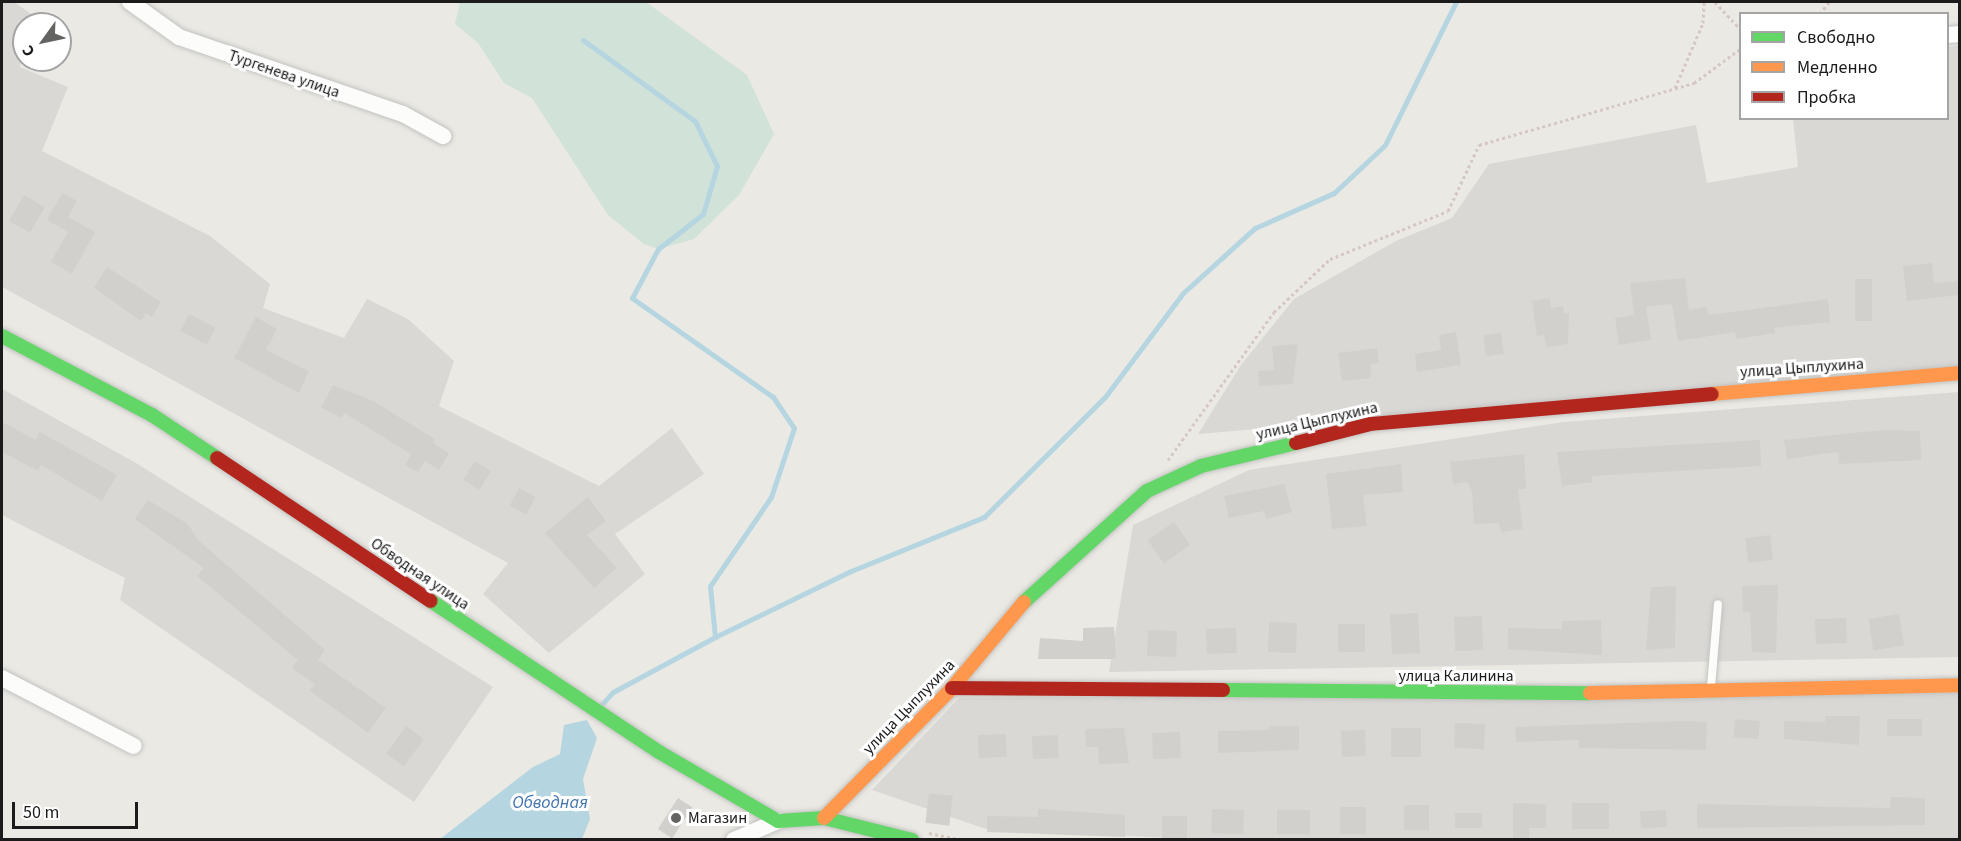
<!DOCTYPE html>
<html>
<head>
<meta charset="utf-8">
<style>
  body { margin:0 }
  #map { position:relative; width:1961px; height:841px; overflow:hidden; background:#eae9e4; font-family:"Source Sans 3",sans-serif }
  div>[style] { position:absolute }
  .residential>* { inset:0; background:#d9d8d5 }
  .wetland>* { inset:0; background:#d1e2d8 }
  .water>* { inset:0; background:#b5d5e0 }
  .stream>* { height:5px; margin:-2.5px; padding:0 2.5px; transform-origin:2.5px; border-radius:2.5px; background:#b5d5e0 }
  .building>* { inset:0; background:#d2d0cc; transform-origin:0 0 }
  .path>* { height:3px; margin-top:-1.5px; transform-origin:0; background:repeating-linear-gradient(90deg,#d6c7c3 0 3px,transparent 0 6px) }
  .roads { filter:drop-shadow(0 0 2px #c2c2c0) drop-shadow(0 0 2px #c2c2c0) }
  .lane>* { height:8px; margin:-4px; padding:0 4px; transform-origin:4px; border-radius:4px; background:#fcfcfb }
  .street>* { height:16px; margin:-8px; padding:0 8px; transform-origin:8px; border-radius:8px; background:#fcfcfb }
  .fast>* { height:14px; margin:-7px; padding:0 7px; transform-origin:7px; border-radius:7px; background:#63d668 }
  .slow>* { height:14px; margin:-7px; padding:0 7px; transform-origin:7px; border-radius:7px; background:#ff974d }
  .jam>* { height:14px; margin:-7px; padding:0 7px; transform-origin:7px; border-radius:7px; background:#b3261e }
  .dots>* { width:16px; height:16px; translate:-50% -50%; box-sizing:border-box; border:3px solid #fff; border-radius:50% }
  span { translate:-50% -50%; white-space:nowrap; text-align:center; line-height:1.15; -webkit-text-stroke:6px #fff; paint-order:stroke }
  .street-label { font-size:16px; color:#1b1b1b }
  .poi-label { font-size:16px; color:#1b1b1b }
  .left { translate:0 -50%; text-align:left }
  .water-label { font-size:18px; color:#4475af; font-style:italic }
  .frame { position:absolute; inset:0; border:3px solid #1b1b1b; pointer-events:none }
  .legend { position:absolute; left:1739px; top:12px; width:210px; height:108px; box-sizing:border-box; background:#fff; border:2px solid #a4a4a4; margin:0; padding:8px 10px; list-style:none; font-size:18px; color:#1b1b1b }
  .legend li { display:flex; align-items:center; gap:12px; height:30px }
  .legend b { width:30px; border:2px solid #a4a4a4 }
  .north { position:absolute; left:12px; top:12px; width:60px; height:60px; box-sizing:border-box; background:#fff; border:2px solid #a4a4a4; border-radius:50%; rotate:237deg; font-size:16px; font-weight:700; line-height:24px; text-align:center; color:#1b1b1b }
  .north::after { content:''; display:block; margin:auto; width:21px; height:27px; background:#636361; clip-path:polygon(50% 0,100% 100%,50% 72%,0 100%) }
  .scale { position:absolute; left:12px; top:802px; width:126px; height:27px; box-sizing:border-box; border:3px solid #1b1b1b; border-top:0; padding-left:8px; font-size:18px; line-height:21px; white-space:nowrap; color:#1b1b1b; -webkit-text-stroke:4px #fff; paint-order:stroke }
</style>
</head>
<body>
<div id="map">
  <div class="residential">
    <div style="clip-path:polygon(2px 2px,14px 2px,41px 21px,24px 24px,20px 67px,68px 87px,42px 151px,210px 236px,270px 284px,263px 308px,344px 338px,367px 299px,408px 319px,454px 361px,439px 406px,599px 486px,672px 428px,704px 474px,615px 534px,645px 574px,549px 653px,483px 594px,508px 563px,2px 287px)"></div>
    <div style="clip-path:polygon(1959px 46px,1959px 370px,1198px 434px,1241px 365px,1294px 299px,1396px 241px,1452px 218px,1489px 164px,1696px 125px,1707px 183px,1798px 167px,1793px 119px,1948px 118px,1948px 47px)"></div>
    <div style="clip-path:polygon(2px 389px,136px 463px,493px 687px,414px 802px,120px 600px,125px 578px,2px 515px)"></div>
    <div style="clip-path:polygon(1959px 392px,1959px 657px,1109px 672px,1133px 525px,1249px 470px,1564px 422px)"></div>
    <div style="clip-path:polygon(1959px 693px,1959px 839px,1197px 839px,989px 830px,872px 790px,959px 698px)"></div>
  </div>
  <div class="wetland">
    <div style="clip-path:polygon(460px 2px,646px 2px,747px 75px,774px 134px,739px 195px,694px 239px,658px 249px,644px 244px,608px 215px,532px 98px,504px 83px,478px 43px,455px 24px)"></div>
  </div>
  <div class="water">
    <div style="clip-path:polygon(587px 720px,597px 738px,583px 779px,590px 819px,582px 839px,440px 839px,533px 767px,560px 754px,564px 725px)"></div>
  </div>
  <div class="stream">
    <div style="left:583px;top:40px;width:138px;rotate:35.9deg"></div>
    <div style="left:695px;top:121px;width:50px;rotate:63.9deg"></div>
    <div style="left:717px;top:166px;width:50px;rotate:106.3deg"></div>
    <div style="left:703px;top:214px;width:57px;rotate:142.1deg"></div>
    <div style="left:658px;top:249px;width:55px;rotate:118deg"></div>
    <div style="left:632px;top:298px;width:172px;rotate:35.1deg"></div>
    <div style="left:773px;top:397px;width:37px;rotate:56deg"></div>
    <div style="left:794px;top:428px;width:73px;rotate:108.4deg"></div>
    <div style="left:771px;top:497px;width:108px;rotate:124.4deg"></div>
    <div style="left:710px;top:586px;width:51px;rotate:84.4deg"></div>
    <div style="left:600px;top:706px;width:19px;rotate:-47deg"></div>
    <div style="left:613px;top:692px;width:116px;rotate:-28.3deg"></div>
    <div style="left:715px;top:637px;width:151px;rotate:-25.9deg"></div>
    <div style="left:851px;top:571px;width:144px;rotate:-22.1deg"></div>
    <div style="left:984px;top:517px;width:170px;rotate:-44.8deg"></div>
    <div style="left:1105px;top:397px;width:130px;rotate:-53.1deg"></div>
    <div style="left:1183px;top:293px;width:97px;rotate:-42.1deg"></div>
    <div style="left:1255px;top:228px;width:86px;rotate:-23.9deg"></div>
    <div style="left:1334px;top:193px;width:70px;rotate:-43.3deg"></div>
    <div style="left:1385px;top:145px;width:160px;rotate:-63.6deg"></div>
  </div>
  <div class="building">
    <div style="clip-path:polygon(62px 193px,77px 201px,68px 217px,95px 232px,72px 274px,51px 262px,68px 232px,47px 220px)"></div>
    <div style="left:24px;top:195px;width:24px;height:30px;rotate:30deg"></div>
    <div style="clip-path:polygon(1932px 263px,1934px 283px,1959px 281px,1959px 295px,1907px 301px,1903px 266px)"></div>
    <div style="clip-path:polygon(107px 267px,161px 302px,152px 317px,146px 313px,141px 321px,94px 288px)"></div>
    <div style="clip-path:polygon(1685px 278px,1689px 310px,1707px 307px,1708px 315px,1828px 299px,1830px 322px,1774px 328px,1775px 333px,1736px 339px,1735px 332px,1678px 341px,1672px 304px,1646px 307px,1651px 340px,1619px 345px,1615px 318px,1634px 315px,1630px 283px)"></div>
    <div style="left:1855px;top:279px;width:17px;height:42px"></div>
    <div style="clip-path:polygon(1550px 298px,1551px 308px,1563px 306px,1564px 314px,1569px 313px,1568px 344px,1546px 347px,1544px 335px,1537px 336px,1532px 301px)"></div>
    <div style="left:189px;top:314px;width:30px;height:19px;rotate:27deg"></div>
    <div style="clip-path:polygon(256px 317px,277px 329px,266px 350px,309px 371px,299px 393px,234px 358px)"></div>
    <div style="clip-path:polygon(1456px 332px,1461px 365px,1417px 372px,1415px 354px,1441px 350px,1439px 335px)"></div>
    <div style="left:1501px;top:333px;width:21px;height:18px;rotate:82deg"></div>
    <div style="clip-path:polygon(1298px 344px,1293px 384px,1259px 386px,1258px 371px,1274px 370px,1272px 346px)"></div>
    <div style="clip-path:polygon(1377px 348px,1379px 363px,1370px 364px,1371px 378px,1342px 381px,1338px 353px)"></div>
    <div style="clip-path:polygon(333px 385px,373px 401px,435px 439px,433px 443px,449px 453px,439px 470px,425px 461px,418px 472px,405px 465px,411px 454px,344px 413px,342px 418px,321px 408px)"></div>
    <div style="clip-path:polygon(2px 422px,36px 440px,40px 432px,117px 475px,102px 501px,41px 465px,38px 471px,2px 452px)"></div>
    <div style="clip-path:polygon(1883px 430px,1920px 431px,1921px 460px,1839px 464px,1838px 452px,1787px 459px,1784px 440px)"></div>
    <div style="clip-path:polygon(1760px 440px,1761px 466px,1592px 476px,1592px 482px,1562px 486px,1557px 452px)"></div>
    <div style="clip-path:polygon(1524px 454px,1526px 489px,1518px 489px,1523px 529px,1501px 532px,1499px 523px,1474px 524px,1472px 492px,1467px 482px,1453px 484px,1450px 462px)"></div>
    <div style="left:475px;top:461px;width:19px;height:22px;rotate:32deg"></div>
    <div style="clip-path:polygon(1401px 464px,1403px 492px,1363px 495px,1367px 526px,1332px 529px,1326px 474px)"></div>
    <div style="clip-path:polygon(1284px 484px,1292px 512px,1266px 519px,1264px 511px,1229px 518px,1224px 496px)"></div>
    <div style="left:519px;top:488px;width:19px;height:20px;rotate:28deg"></div>
    <div style="clip-path:polygon(588px 497px,606px 521px,587px 535px,617px 568px,594px 588px,545px 533px)"></div>
    <div style="clip-path:polygon(148px 500px,188px 524px,198px 540px,325px 650px,318px 660px,386px 708px,368px 733px,310px 691px,315px 684px,292px 668px,298px 660px,197px 576px,204px 568px,135px 519px)"></div>
    <div style="left:1174px;top:522px;width:28px;height:32px;rotate:55deg"></div>
    <div style="left:1770px;top:535px;width:25px;height:25px;rotate:83deg"></div>
    <div style="clip-path:polygon(1778px 585px,1776px 653px,1752px 652px,1750px 612px,1743px 612px,1742px 586px)"></div>
    <div style="clip-path:polygon(1676px 586px,1675px 648px,1646px 650px,1651px 587px)"></div>
    <div style="left:1418px;top:613px;width:40px;height:28px;rotate:87deg"></div>
    <div style="left:1899px;top:614px;width:32px;height:31px;rotate:81deg"></div>
    <div style="left:1482px;top:616px;width:34px;height:28px;rotate:88deg"></div>
    <div style="left:1846px;top:618px;width:25px;height:31px;rotate:88deg"></div>
    <div style="clip-path:polygon(1601px 620px,1602px 655px,1508px 649px,1508px 628px,1562px 629px,1562px 621px)"></div>
    <div style="left:1269px;top:622px;width:28px;height:30px;rotate:2deg"></div>
    <div style="left:1338px;top:624px;width:27px;height:28px"></div>
    <div style="clip-path:polygon(1114px 627px,1116px 659px,1038px 659px,1040px 638px,1083px 641px,1083px 628px)"></div>
    <div style="left:1236px;top:628px;width:25px;height:30px;rotate:88deg"></div>
    <div style="left:1148px;top:630px;width:29px;height:26px;rotate:2deg"></div>
    <div style="clip-path:polygon(1825px 716px,1860px 716px,1859px 745px,1784px 739px,1784px 721px,1825px 722px)"></div>
    <div style="left:1735px;top:719px;width:25px;height:18px;rotate:5deg"></div>
    <div style="left:1922px;top:719px;width:17px;height:35px;rotate:90deg"></div>
    <div style="clip-path:polygon(1681px 721px,1707px 722px,1706px 750px,1579px 748px,1579px 740px,1516px 742px,1515px 727px)"></div>
    <div style="left:1455px;top:723px;width:30px;height:25px;rotate:2deg"></div>
    <div style="left:406px;top:726px;width:22px;height:34px;rotate:36deg"></div>
    <div style="clip-path:polygon(1269px 726px,1299px 726px,1299px 750px,1218px 753px,1218px 731px,1269px 730px)"></div>
    <div style="clip-path:polygon(1124px 728px,1129px 763px,1099px 764px,1098px 747px,1086px 747px,1085px 729px)"></div>
    <div style="left:1391px;top:728px;width:30px;height:29px"></div>
    <div style="left:1365px;top:730px;width:26px;height:24px;rotate:88deg"></div>
    <div style="left:1180px;top:732px;width:26px;height:28px;rotate:88deg"></div>
    <div style="left:1006px;top:734px;width:23px;height:28px;rotate:88deg"></div>
    <div style="left:1058px;top:735px;width:23px;height:26px;rotate:88deg"></div>
    <div style="left:929px;top:793px;width:24px;height:30px;rotate:7deg"></div>
    <div style="clip-path:polygon(1891px 797px,1925px 798px,1925px 825px,1697px 828px,1697px 804px,1890px 808px)"></div>
    <div style="left:678px;top:798px;width:17px;height:37px;rotate:33deg"></div>
    <div style="clip-path:polygon(1513px 803px,1546px 804px,1546px 828px,1529px 828px,1529px 840px,1513px 840px)"></div>
    <div style="left:1609px;top:803px;width:26px;height:37px;rotate:90deg"></div>
    <div style="left:1404px;top:805px;width:25px;height:25px"></div>
    <div style="left:1340px;top:807px;width:26px;height:27px"></div>
    <div style="clip-path:polygon(1038px 809px,1125px 815px,1125px 837px,987px 832px,987px 816px,1038px 817px)"></div>
    <div style="left:1212px;top:809px;width:32px;height:24px;rotate:2deg"></div>
    <div style="left:1277px;top:810px;width:33px;height:24px"></div>
    <div style="left:1666px;top:810px;width:17px;height:26px;rotate:87deg"></div>
    <div style="left:1455px;top:813px;width:27px;height:15px"></div>
    <div style="left:1162px;top:816px;width:25px;height:22px"></div>
  </div>
  <div class="path">
    <div style="left:1715px;top:2px;width:37px;rotate:47deg"></div>
    <div style="left:1820px;top:14px;width:15px;rotate:-53deg"></div>
    <div style="left:1675px;top:88px;width:71px;rotate:-66.7deg"></div>
    <div style="left:1703px;top:23px;width:21px;rotate:-87deg"></div>
    <div style="left:1168px;top:460px;width:182px;rotate:-54.4deg"></div>
    <div style="left:1274px;top:312px;width:77px;rotate:-43.4deg"></div>
    <div style="left:1330px;top:259px;width:127px;rotate:-22.1deg"></div>
    <div style="left:1448px;top:211px;width:73px;rotate:-64.8deg"></div>
    <div style="left:1479px;top:145px;width:224px;rotate:-16.1deg"></div>
    <div style="left:1694px;top:83px;width:57px;rotate:-36.5deg"></div>
    <div style="left:929px;top:833px;width:35px;rotate:12deg"></div>
  </div>
  <div class="roads">
    <div class="lane">
      <div style="left:1711px;top:687px;width:83px;rotate:-85.2deg"></div>
    </div>
    <div class="street">
      <div style="left:130px;top:2px;width:60px;rotate:35.5deg"></div>
      <div style="left:179px;top:37px;width:237px;rotate:19deg"></div>
      <div style="left:403px;top:114px;width:46px;rotate:28.8deg"></div>
      <div style="left:1948px;top:35px;width:12px;rotate:-5deg"></div>
      <div style="left:2px;top:678px;width:148px;rotate:27.3deg"></div>
      <div style="left:734px;top:840px;width:48px;rotate:-23.4deg"></div>
    </div>
    <div class="fast">
      <div style="left:2px;top:336px;width:170px;rotate:27.8deg"></div>
      <div style="left:152px;top:415px;width:78px;rotate:33.5deg"></div>
      <div style="left:431px;top:601px;width:273px;rotate:33.5deg"></div>
      <div style="left:659px;top:752px;width:138px;rotate:30.1deg"></div>
      <div style="left:778px;top:821px;width:46px;rotate:-3.7deg"></div>
      <div style="left:824px;top:818px;width:91px;rotate:14deg"></div>
      <div style="left:1024px;top:602px;width:166px;rotate:-42.1deg"></div>
      <div style="left:1147px;top:491px;width:60px;rotate:-24.8deg"></div>
      <div style="left:1201px;top:466px;width:98px;rotate:-13.6deg"></div>
      <div style="left:1223px;top:690px;width:367px;rotate:0.5deg"></div>
    </div>
    <div class="slow">
      <div style="left:1712px;top:394px;width:249px;rotate:-4.8deg"></div>
      <div style="left:1590px;top:693px;width:370px;rotate:-1.2deg"></div>
      <div style="left:824px;top:818px;width:182px;rotate:-45.4deg"></div>
      <div style="left:952px;top:688px;width:112px;rotate:-50.1deg"></div>
    </div>
    <div class="jam">
      <div style="left:1296px;top:443px;width:76px;rotate:-14.4deg"></div>
      <div style="left:1370px;top:424px;width:343px;rotate:-5deg"></div>
      <div style="left:217px;top:458px;width:257px;rotate:33.8deg"></div>
      <div style="left:952px;top:688px;width:271px;rotate:0.4deg"></div>
    </div>
  </div>
  <div class="dots">
    <div style="left:676px;top:818px;background:#636361"></div>
  </div>
  <div class="street-label">
    <span style="left:284px;top:74px;rotate:19deg">Тургенева улица</span>
    <span style="left:1802px;top:368px;rotate:-4deg">улица Цыплухина</span>
    <span style="left:1317px;top:421px;rotate:-13deg">улица Цыплухина</span>
    <span style="left:420px;top:574px;rotate:34deg">Обводная улица</span>
    <span style="left:1456px;top:676px">улица Калинина</span>
    <span style="left:909px;top:707px;rotate:-46deg">улица Цыплухина</span>
  </div>
  <div class="poi-label">
    <span class="left" style="left:688px;top:818px">Магазин</span>
  </div>
  <div class="water-label">
    <span style="left:550px;top:803px">Обводная</span>
  </div>
  <div class="frame"></div>
  <ul class="legend">
  <li><b style="height:8px;background:#63d668"></b>Свободно</li>
  <li><b style="height:8px;background:#ff974d"></b>Медленно</li>
  <li><b style="height:8px;background:#b3261e"></b>Пробка</li>
  </ul>
  <div class="north">С</div>
  <div class="scale">50 m</div>
</div>
</body>
</html>
